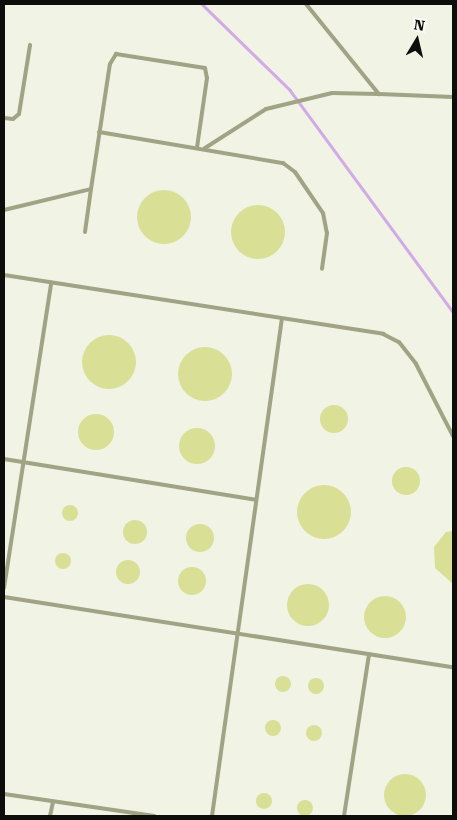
<!DOCTYPE html>
<html>
<head>
<meta charset="utf-8">
<style>
  body { margin:0 }
  #map { position:relative; width:457px; height:820px; overflow:hidden; background:#fafbf5; font-family:"Roboto Serif",serif }
  div>[style] { position:absolute }
  .built>* { inset:0; background:#f1f3e5; transform-origin:0 0 }
  .stream>* { height:2.5px; margin:-1.25px; padding:0 1.25px; transform-origin:1.25px; border-radius:1.25px; background:#d2aae7 }
  .building>* { inset:0; background:#dadf96 }
  .round { border-radius:50% }
  .lane>* { height:4px; margin:-2px; padding:0 2px; transform-origin:2px; border-radius:2px; background:#a0a384 }
  span { translate:-50% -50%; white-space:nowrap; text-align:center; line-height:1.15; -webkit-text-stroke:4px #fafbf5; paint-order:stroke }
  .frame { position:absolute; inset:0; border:5px solid #0d0d0b; pointer-events:none }
  .north { position:absolute; left:392px; top:15px; width:50px; height:50px; -webkit-text-stroke:4px #fafbf5; paint-order:stroke; rotate:9deg; font-size:14px; font-weight:700; line-height:20px; text-align:center; color:#0d0d0b }
  .north::after { content:''; display:block; margin:auto; width:18px; height:22px; background:#0d0d0b; clip-path:polygon(50% 0,100% 100%,50% 72%,0 100%) }
</style>
</head>
<body>
<div id="map">
  <div class="built">
    <div style="left:4px;top:4px;width:449px;height:812px"></div>
  </div>
  <div class="stream">
    <div style="left:202px;top:4px;width:123px;rotate:44.3deg"></div>
    <div style="left:290px;top:90px;width:275px;rotate:53.7deg"></div>
  </div>
  <div class="building">
    <div class="round" style="left:137px;top:190px;width:54px;height:54px"></div>
    <div class="round" style="left:231px;top:205px;width:54px;height:54px"></div>
    <div class="round" style="left:82px;top:335px;width:54px;height:54px"></div>
    <div class="round" style="left:178px;top:347px;width:54px;height:54px"></div>
    <div class="round" style="left:320px;top:405px;width:28px;height:28px"></div>
    <div class="round" style="left:78px;top:414px;width:36px;height:36px"></div>
    <div class="round" style="left:179px;top:428px;width:36px;height:36px"></div>
    <div class="round" style="left:392px;top:467px;width:28px;height:28px"></div>
    <div class="round" style="left:297px;top:485px;width:54px;height:54px"></div>
    <div class="round" style="left:62px;top:505px;width:16px;height:16px"></div>
    <div class="round" style="left:123px;top:520px;width:24px;height:24px"></div>
    <div class="round" style="left:186px;top:524px;width:28px;height:28px"></div>
    <div style="clip-path:polygon(453px 531px,453px 584px,435px 568px,434px 547px,446px 532px)"></div>
    <div class="round" style="left:55px;top:553px;width:16px;height:16px"></div>
    <div class="round" style="left:116px;top:560px;width:24px;height:24px"></div>
    <div class="round" style="left:178px;top:567px;width:28px;height:28px"></div>
    <div class="round" style="left:287px;top:584px;width:42px;height:42px"></div>
    <div class="round" style="left:364px;top:596px;width:42px;height:42px"></div>
    <div class="round" style="left:275px;top:676px;width:16px;height:16px"></div>
    <div class="round" style="left:308px;top:678px;width:16px;height:16px"></div>
    <div class="round" style="left:265px;top:720px;width:16px;height:16px"></div>
    <div class="round" style="left:306px;top:725px;width:16px;height:16px"></div>
    <div class="round" style="left:384px;top:774px;width:42px;height:42px"></div>
    <div class="round" style="left:256px;top:793px;width:16px;height:16px"></div>
    <div class="round" style="left:297px;top:800px;width:16px;height:16px"></div>
  </div>
  <div class="lane">
    <div style="left:306px;top:4px;width:116px;rotate:51deg"></div>
    <div style="left:379px;top:94px;width:74px;rotate:2.3deg"></div>
    <div style="left:4px;top:118px;width:9px;rotate:6deg"></div>
    <div style="left:13px;top:119px;width:8px;rotate:-40deg"></div>
    <div style="left:19px;top:114px;width:70px;rotate:-80.9deg"></div>
    <div style="left:99px;top:132px;width:187px;rotate:9.6deg"></div>
    <div style="left:283px;top:163px;width:15px;rotate:37deg"></div>
    <div style="left:295px;top:172px;width:50px;rotate:55.7deg"></div>
    <div style="left:323px;top:213px;width:20px;rotate:79deg"></div>
    <div style="left:327px;top:233px;width:36px;rotate:98deg"></div>
    <div style="left:205px;top:148px;width:72px;rotate:-32.6deg"></div>
    <div style="left:266px;top:109px;width:68px;rotate:-13.6deg"></div>
    <div style="left:332px;top:93px;width:47px;rotate:1.2deg"></div>
    <div style="left:4px;top:210px;width:89px;rotate:-13.6deg"></div>
    <div style="left:91px;top:189px;width:126px;rotate:-81.4deg"></div>
    <div style="left:110px;top:64px;width:12px;rotate:-59deg"></div>
    <div style="left:116px;top:54px;width:90px;rotate:8.9deg"></div>
    <div style="left:205px;top:68px;width:10px;rotate:79deg"></div>
    <div style="left:207px;top:78px;width:70px;rotate:98.2deg"></div>
    <div style="left:85px;top:232px;width:43px;rotate:-82.1deg"></div>
    <div style="left:4px;top:275px;width:384px;rotate:8.8deg"></div>
    <div style="left:383px;top:334px;width:18px;rotate:27deg"></div>
    <div style="left:399px;top:342px;width:28px;rotate:52deg"></div>
    <div style="left:416px;top:364px;width:81px;rotate:62.8deg"></div>
    <div style="left:4px;top:459px;width:255px;rotate:9.2deg"></div>
    <div style="left:4px;top:588px;width:309px;rotate:-81.2deg"></div>
    <div style="left:4px;top:597px;width:454px;rotate:8.9deg"></div>
    <div style="left:4px;top:794px;width:152px;rotate:8.3deg"></div>
    <div style="left:50px;top:816px;width:14px;rotate:-78deg"></div>
    <div style="left:212px;top:816px;width:500px;rotate:-82deg"></div>
    <div style="left:344px;top:816px;width:164px;rotate:-81.2deg"></div>
  </div>
  <div class="frame"></div>
  <div class="north">N</div>
</div>
</body>
</html>
